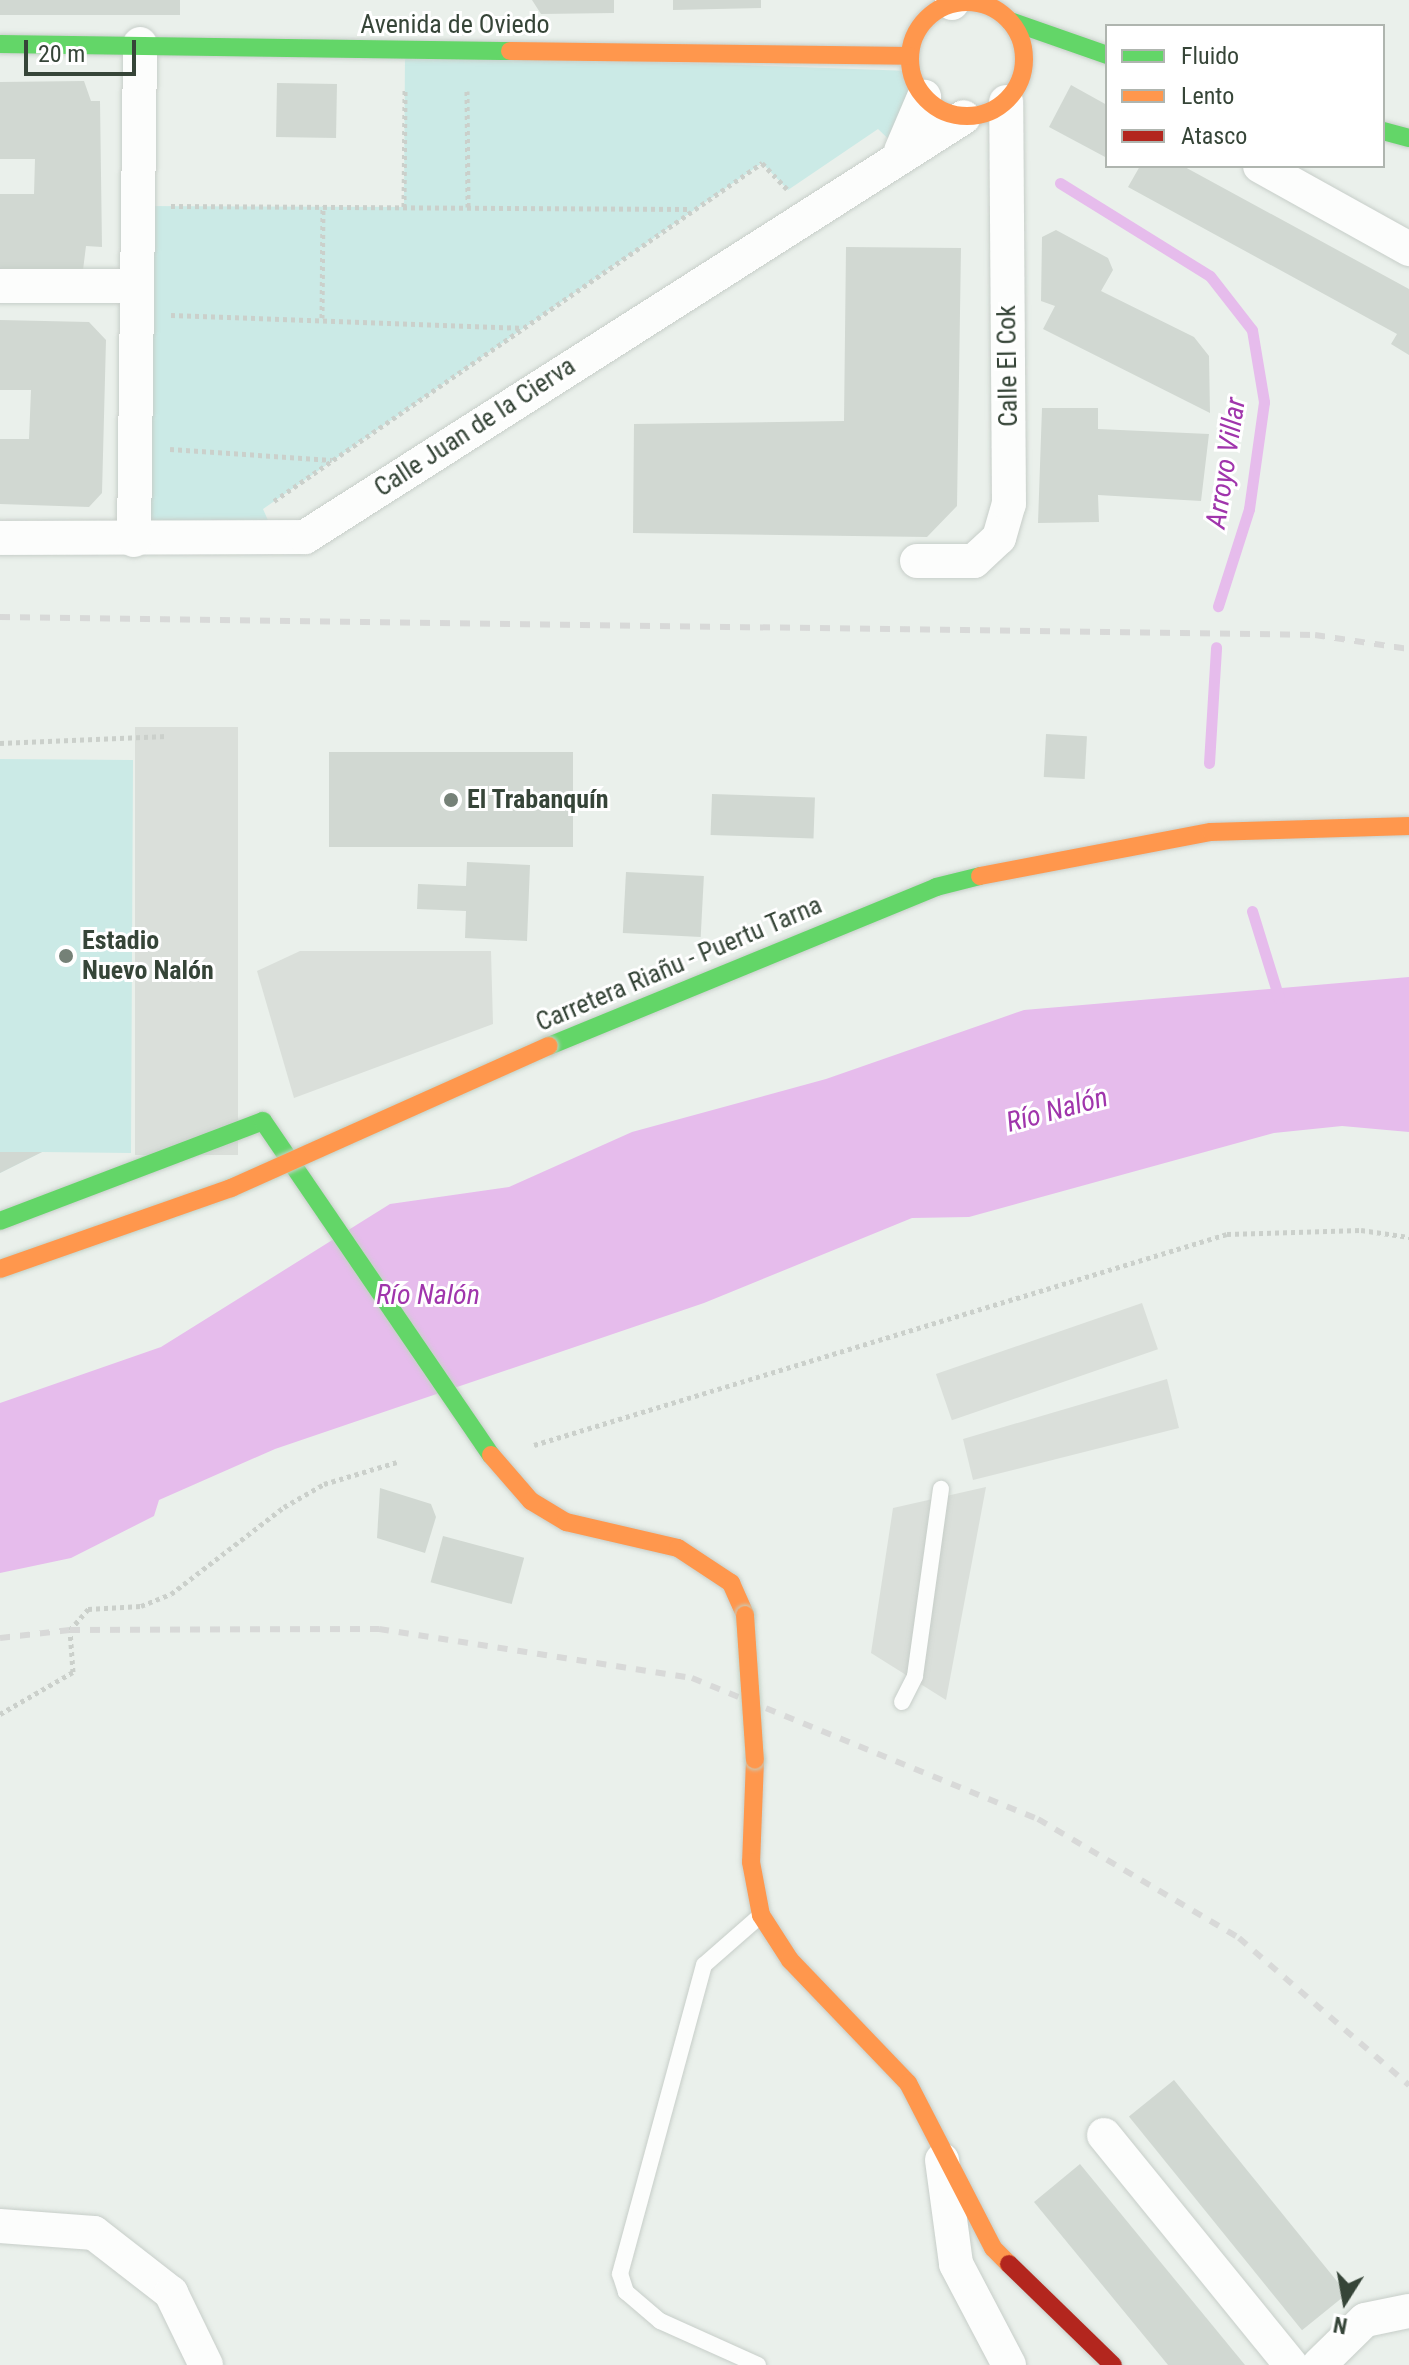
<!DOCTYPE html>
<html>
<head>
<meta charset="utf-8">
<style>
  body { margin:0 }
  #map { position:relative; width:1409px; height:2365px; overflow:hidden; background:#eaf0eb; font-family:"Roboto Condensed",sans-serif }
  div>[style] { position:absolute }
  .green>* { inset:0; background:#cbeae6 }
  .parking>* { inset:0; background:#dadfda; transform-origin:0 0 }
  .water>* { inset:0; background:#e6bcec }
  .stream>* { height:11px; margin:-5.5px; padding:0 5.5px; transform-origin:5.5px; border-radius:5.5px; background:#e6bcec }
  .building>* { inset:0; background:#d1d8d2; transform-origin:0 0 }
  .path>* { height:5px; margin-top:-2.5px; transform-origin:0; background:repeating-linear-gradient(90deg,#cbd0cb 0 4px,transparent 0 8px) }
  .roads { filter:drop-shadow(0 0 2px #c7cec9) drop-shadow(0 0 2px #c7cec9) }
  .lane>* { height:16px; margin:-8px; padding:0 8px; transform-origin:8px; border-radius:8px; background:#fcfdfc }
  .street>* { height:34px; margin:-17px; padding:0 17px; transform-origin:17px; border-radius:17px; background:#fcfdfc }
  .fast>* { height:18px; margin:-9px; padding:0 9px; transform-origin:9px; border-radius:9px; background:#63d668 }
  .slow>* { height:18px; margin:-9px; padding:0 9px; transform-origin:9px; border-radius:9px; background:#ff974d }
  .slow>.ring { margin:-9px; padding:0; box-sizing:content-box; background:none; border:18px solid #ff974d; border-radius:50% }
  .jam>* { height:18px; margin:-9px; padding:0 9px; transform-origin:9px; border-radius:9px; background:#b3261e }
  .rail>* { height:6px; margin-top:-3px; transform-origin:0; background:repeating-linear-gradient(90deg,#d8d9d8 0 10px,transparent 0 20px) }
  .bridges { filter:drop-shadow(0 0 2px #c2d0c5) drop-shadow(0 0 2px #c2d0c5) }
  .slow-bridge>* { height:18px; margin:-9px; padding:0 9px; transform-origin:9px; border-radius:9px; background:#ff974d }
  .dots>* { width:22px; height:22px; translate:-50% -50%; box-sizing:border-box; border:4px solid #fff; border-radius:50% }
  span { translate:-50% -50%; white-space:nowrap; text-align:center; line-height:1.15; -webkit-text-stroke:6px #fff; paint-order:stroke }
  .street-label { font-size:26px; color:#364538 }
  .poi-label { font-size:26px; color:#364538; font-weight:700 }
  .left { translate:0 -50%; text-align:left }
  .water-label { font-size:28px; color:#a035ac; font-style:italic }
  .legend { position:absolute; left:1105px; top:24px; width:280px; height:144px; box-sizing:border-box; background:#fff; border:2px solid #afb5af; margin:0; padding:10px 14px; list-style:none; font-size:24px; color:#364538 }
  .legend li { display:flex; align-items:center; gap:16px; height:40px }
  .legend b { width:40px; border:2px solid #afb5af }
  .north { position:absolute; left:1305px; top:2261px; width:80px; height:80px; -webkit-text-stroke:6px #fff; paint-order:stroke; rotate:191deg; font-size:22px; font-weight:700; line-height:32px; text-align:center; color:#364538 }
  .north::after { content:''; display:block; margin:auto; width:28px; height:36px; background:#364538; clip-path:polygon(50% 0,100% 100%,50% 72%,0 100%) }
  .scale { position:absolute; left:24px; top:40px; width:112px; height:36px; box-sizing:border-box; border:4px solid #364538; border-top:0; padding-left:10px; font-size:24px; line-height:28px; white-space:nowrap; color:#364538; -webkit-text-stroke:6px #fff; paint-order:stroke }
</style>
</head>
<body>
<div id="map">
  <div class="green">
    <div style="clip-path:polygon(405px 53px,911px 71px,916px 85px,901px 151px,878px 129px,788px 190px,762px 163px,263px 509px,278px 543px,134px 540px,138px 206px,404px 207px)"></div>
    <div style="clip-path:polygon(0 759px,133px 760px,131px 1153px,42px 1152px,0 1173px)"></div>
  </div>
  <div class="parking">
    <div style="left:135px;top:727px;width:103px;height:428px"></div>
    <div style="clip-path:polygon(300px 951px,491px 951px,493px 1024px,294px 1098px,257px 971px)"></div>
    <div style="left:1142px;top:1303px;width:49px;height:218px;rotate:71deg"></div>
    <div style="clip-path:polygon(1167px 1379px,1179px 1428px,973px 1480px,963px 1439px)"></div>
    <div style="clip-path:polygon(986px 1487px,946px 1700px,871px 1653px,893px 1508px)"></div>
  </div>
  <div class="water">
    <div style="clip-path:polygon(1409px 977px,1409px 1132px,1342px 1126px,1274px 1133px,969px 1217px,912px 1218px,704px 1303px,275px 1449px,159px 1500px,154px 1516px,71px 1558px,0 1573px,0 1403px,161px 1347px,390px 1204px,509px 1187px,632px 1132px,826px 1079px,1024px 1010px)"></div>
  </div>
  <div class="stream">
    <div style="left:1060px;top:183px;width:176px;rotate:31.8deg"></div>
    <div style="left:1210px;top:276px;width:68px;rotate:52.1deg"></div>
    <div style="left:1252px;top:330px;width:73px;rotate:80.5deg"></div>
    <div style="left:1264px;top:402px;width:108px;rotate:98deg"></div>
    <div style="left:1249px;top:509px;width:102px;rotate:107.7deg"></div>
    <div style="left:1209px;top:763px;width:116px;rotate:-86.5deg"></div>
    <div style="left:1252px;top:911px;width:91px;rotate:72.8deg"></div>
  </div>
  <div class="building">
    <div style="left:0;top:0;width:180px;height:15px"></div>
    <div style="clip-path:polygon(532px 0,614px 0,614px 13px,541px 14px)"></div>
    <div style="clip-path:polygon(673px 0,761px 0,761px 8px,673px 10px)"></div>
    <div style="clip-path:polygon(84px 81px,91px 101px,100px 101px,102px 247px,86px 246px,83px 270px,0 270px,0 194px,34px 194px,35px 159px,0 159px,0 82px)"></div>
    <div style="left:277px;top:83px;width:60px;height:54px;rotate:1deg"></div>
    <div style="clip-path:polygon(1071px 85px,1107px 105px,1107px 158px,1049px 127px)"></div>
    <div style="clip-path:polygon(1140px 166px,1183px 166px,1409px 289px,1409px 355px,1391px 344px,1397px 334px,1128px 187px)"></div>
    <div style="clip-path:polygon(1056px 230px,1108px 258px,1113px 270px,1101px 291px,1194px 337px,1209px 356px,1210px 413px,1043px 329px,1055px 306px,1041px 301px,1042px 237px)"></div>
    <div style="clip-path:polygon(846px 247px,961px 248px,957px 506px,927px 537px,633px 533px,634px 424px,844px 421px)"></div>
    <div style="clip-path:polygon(0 320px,89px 322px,106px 340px,102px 493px,89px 507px,0 504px,0 439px,29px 439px,31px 390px,0 390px)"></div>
    <div style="clip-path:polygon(1042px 408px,1098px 408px,1098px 429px,1209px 434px,1201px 501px,1098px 495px,1099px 522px,1038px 523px)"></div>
    <div style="left:1046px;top:734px;width:41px;height:43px;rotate:3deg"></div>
    <div style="left:329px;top:752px;width:244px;height:95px"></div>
    <div style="left:712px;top:794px;width:103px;height:41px;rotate:2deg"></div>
    <div style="clip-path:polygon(467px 862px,530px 865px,527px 941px,465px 938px,466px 911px,417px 909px,418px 884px,466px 886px)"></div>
    <div style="left:626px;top:872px;width:78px;height:61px;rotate:3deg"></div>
    <div style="clip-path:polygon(0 1152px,42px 1152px,0 1173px)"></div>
    <div style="clip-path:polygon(380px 1488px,431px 1504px,436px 1517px,425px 1553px,377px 1538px)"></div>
    <div style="left:443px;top:1536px;width:84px;height:48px;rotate:15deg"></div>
    <div style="left:1174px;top:2080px;width:275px;height:58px;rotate:51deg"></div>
    <div style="clip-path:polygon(1080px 2164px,1245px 2365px,1168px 2365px,1034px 2202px)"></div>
  </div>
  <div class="path">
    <div style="left:467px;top:91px;width:116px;rotate:89.5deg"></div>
    <div style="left:171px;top:206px;width:518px;rotate:0.33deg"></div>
    <div style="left:404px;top:207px;width:119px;rotate:-89.5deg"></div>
    <div style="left:171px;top:315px;width:349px;rotate:2.1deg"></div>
    <div style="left:322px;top:318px;width:112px;rotate:-89.5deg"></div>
    <div style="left:170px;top:449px;width:162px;rotate:3.9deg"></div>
    <div style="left:274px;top:501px;width:594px;rotate:-34.71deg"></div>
    <div style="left:762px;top:163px;width:36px;rotate:46deg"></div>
    <div style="left:0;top:743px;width:167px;rotate:-2.4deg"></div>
    <div style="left:534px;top:1445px;width:724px;rotate:-16.93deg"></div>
    <div style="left:1227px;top:1234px;width:134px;rotate:-1.7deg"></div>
    <div style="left:1361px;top:1230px;width:49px;rotate:8.3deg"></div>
    <div style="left:0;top:1714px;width:84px;rotate:-29.9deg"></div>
    <div style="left:73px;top:1672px;width:42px;rotate:-94.1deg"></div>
    <div style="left:70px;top:1630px;width:28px;rotate:-49deg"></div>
    <div style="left:88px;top:1609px;width:53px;rotate:-3.2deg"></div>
    <div style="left:141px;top:1606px;width:32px;rotate:-22deg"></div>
    <div style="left:171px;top:1594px;width:143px;rotate:-37.6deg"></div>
    <div style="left:284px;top:1507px;width:46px;rotate:-29.9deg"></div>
    <div style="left:324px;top:1484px;width:76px;rotate:-16.8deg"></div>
  </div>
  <div class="roads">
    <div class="lane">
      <div style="left:902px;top:1702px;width:29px;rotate:-63deg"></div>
      <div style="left:915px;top:1676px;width:189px;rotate:-82.1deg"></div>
      <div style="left:758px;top:2365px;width:107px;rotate:-155.8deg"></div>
      <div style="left:660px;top:2321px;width:45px;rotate:-139.5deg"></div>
      <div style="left:626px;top:2292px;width:19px;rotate:-108deg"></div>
      <div style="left:620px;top:2274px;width:320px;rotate:-74.8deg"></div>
      <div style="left:704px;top:1965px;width:74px;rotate:-41.2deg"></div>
    </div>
    <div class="street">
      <div style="left:952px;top:0;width:3px;rotate:90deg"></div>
      <div style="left:901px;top:151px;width:59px;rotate:-66.9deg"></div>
      <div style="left:1260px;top:166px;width:171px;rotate:29.1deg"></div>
      <div style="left:0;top:286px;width:137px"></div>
      <div style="left:0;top:538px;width:305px;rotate:-0.2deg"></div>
      <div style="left:305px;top:537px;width:781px;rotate:-32.51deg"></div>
      <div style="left:134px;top:540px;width:496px;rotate:-89.3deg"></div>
      <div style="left:917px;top:561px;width:57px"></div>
      <div style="left:974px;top:561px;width:34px;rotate:-43deg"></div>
      <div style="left:999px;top:538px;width:35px;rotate:-74deg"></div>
      <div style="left:1009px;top:504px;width:402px;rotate:-90.4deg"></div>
      <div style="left:1104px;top:2135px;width:296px;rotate:50.9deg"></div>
      <div style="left:942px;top:2160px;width:105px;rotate:82.3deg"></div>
      <div style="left:956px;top:2264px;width:114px;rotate:62.3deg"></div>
      <div style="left:0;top:2226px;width:94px;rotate:4.3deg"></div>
      <div style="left:94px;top:2233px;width:98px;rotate:37.9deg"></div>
      <div style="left:171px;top:2293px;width:80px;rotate:64.1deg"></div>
      <div style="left:1319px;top:2365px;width:64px;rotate:-44.4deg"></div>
      <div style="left:1365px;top:2320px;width:45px;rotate:-11.6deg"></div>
    </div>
    <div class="fast">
      <div style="left:1010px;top:21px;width:103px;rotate:19.3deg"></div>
      <div style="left:0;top:44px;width:510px;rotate:0.79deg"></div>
      <div style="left:1383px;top:131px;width:27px;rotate:15deg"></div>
      <div style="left:549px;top:1046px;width:418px;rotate:-22.3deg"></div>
      <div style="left:936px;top:887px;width:45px;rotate:-14deg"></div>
      <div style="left:0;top:1221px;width:281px;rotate:-20.8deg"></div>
      <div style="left:263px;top:1121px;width:404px;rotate:55.7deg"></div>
    </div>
    <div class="slow">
      <div class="ring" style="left:910px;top:2px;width:96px;height:96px"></div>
      <div style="left:510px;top:51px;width:399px;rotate:0.7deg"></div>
      <div style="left:980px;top:876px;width:235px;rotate:-10.8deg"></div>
      <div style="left:1211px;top:832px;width:198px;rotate:-1.7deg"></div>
      <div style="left:491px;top:1455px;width:61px;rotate:49deg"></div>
      <div style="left:531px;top:1501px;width:41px;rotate:31deg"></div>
      <div style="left:566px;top:1522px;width:115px;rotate:13.1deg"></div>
      <div style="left:678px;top:1548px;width:64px;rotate:33.4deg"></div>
      <div style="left:731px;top:1583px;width:35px;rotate:66deg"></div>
      <div style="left:755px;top:1760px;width:102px;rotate:92.2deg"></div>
      <div style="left:751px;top:1862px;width:54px;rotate:79.3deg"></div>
      <div style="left:761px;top:1915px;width:54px;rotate:57.2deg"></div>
      <div style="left:790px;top:1960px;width:170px;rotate:46.2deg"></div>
      <div style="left:908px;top:2083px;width:186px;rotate:62.7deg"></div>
      <div style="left:993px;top:2248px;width:23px;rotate:45deg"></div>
    </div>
    <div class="jam">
      <div style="left:1009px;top:2264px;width:145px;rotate:44.2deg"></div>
    </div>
  </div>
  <div class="rail">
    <div style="left:0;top:617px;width:1315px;rotate:0.78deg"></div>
    <div style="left:1315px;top:635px;width:95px;rotate:8.5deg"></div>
    <div style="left:0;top:1638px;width:70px;rotate:-6.5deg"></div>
    <div style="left:70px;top:1630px;width:309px;rotate:-0.2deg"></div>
    <div style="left:379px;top:1629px;width:317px;rotate:8.9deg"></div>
    <div style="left:692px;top:1678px;width:374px;rotate:22.2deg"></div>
    <div style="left:1038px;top:1819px;width:234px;rotate:30.6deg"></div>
    <div style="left:1239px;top:1938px;width:225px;rotate:40.9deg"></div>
  </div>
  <div class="bridges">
    <div class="slow-bridge">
      <div style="left:0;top:1269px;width:245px;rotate:-19.3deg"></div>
      <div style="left:231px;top:1188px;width:348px;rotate:-24.1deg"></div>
      <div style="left:745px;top:1615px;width:145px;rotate:86.1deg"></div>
    </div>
  </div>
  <div class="dots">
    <div style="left:451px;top:800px;background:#758177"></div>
    <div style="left:66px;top:956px;background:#758177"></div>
  </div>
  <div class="street-label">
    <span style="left:455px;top:25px">Avenida de Oviedo</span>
    <span style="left:1008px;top:366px;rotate:-91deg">Calle El Cok</span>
    <span style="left:475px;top:427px;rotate:-33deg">Calle Juan de la Cierva</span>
    <span style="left:679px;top:964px;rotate:-23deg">Carretera Riañu - Puertu Tarna</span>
  </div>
  <div class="poi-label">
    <span class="left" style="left:467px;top:800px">El Trabanquín</span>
    <span class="left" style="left:82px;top:956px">Estadio<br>Nuevo Nalón</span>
  </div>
  <div class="water-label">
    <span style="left:1226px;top:463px;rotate:-81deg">Arroyo Villar</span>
    <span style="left:1057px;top:1110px;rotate:-15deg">Río Nalón</span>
    <span style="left:428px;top:1295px">Río Nalón</span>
  </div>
  <ul class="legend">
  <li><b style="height:10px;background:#63d668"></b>Fluido</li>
  <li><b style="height:10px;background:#ff974d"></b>Lento</li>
  <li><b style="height:10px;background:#b3261e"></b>Atasco</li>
  </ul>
  <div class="north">N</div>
  <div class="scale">20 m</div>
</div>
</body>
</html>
